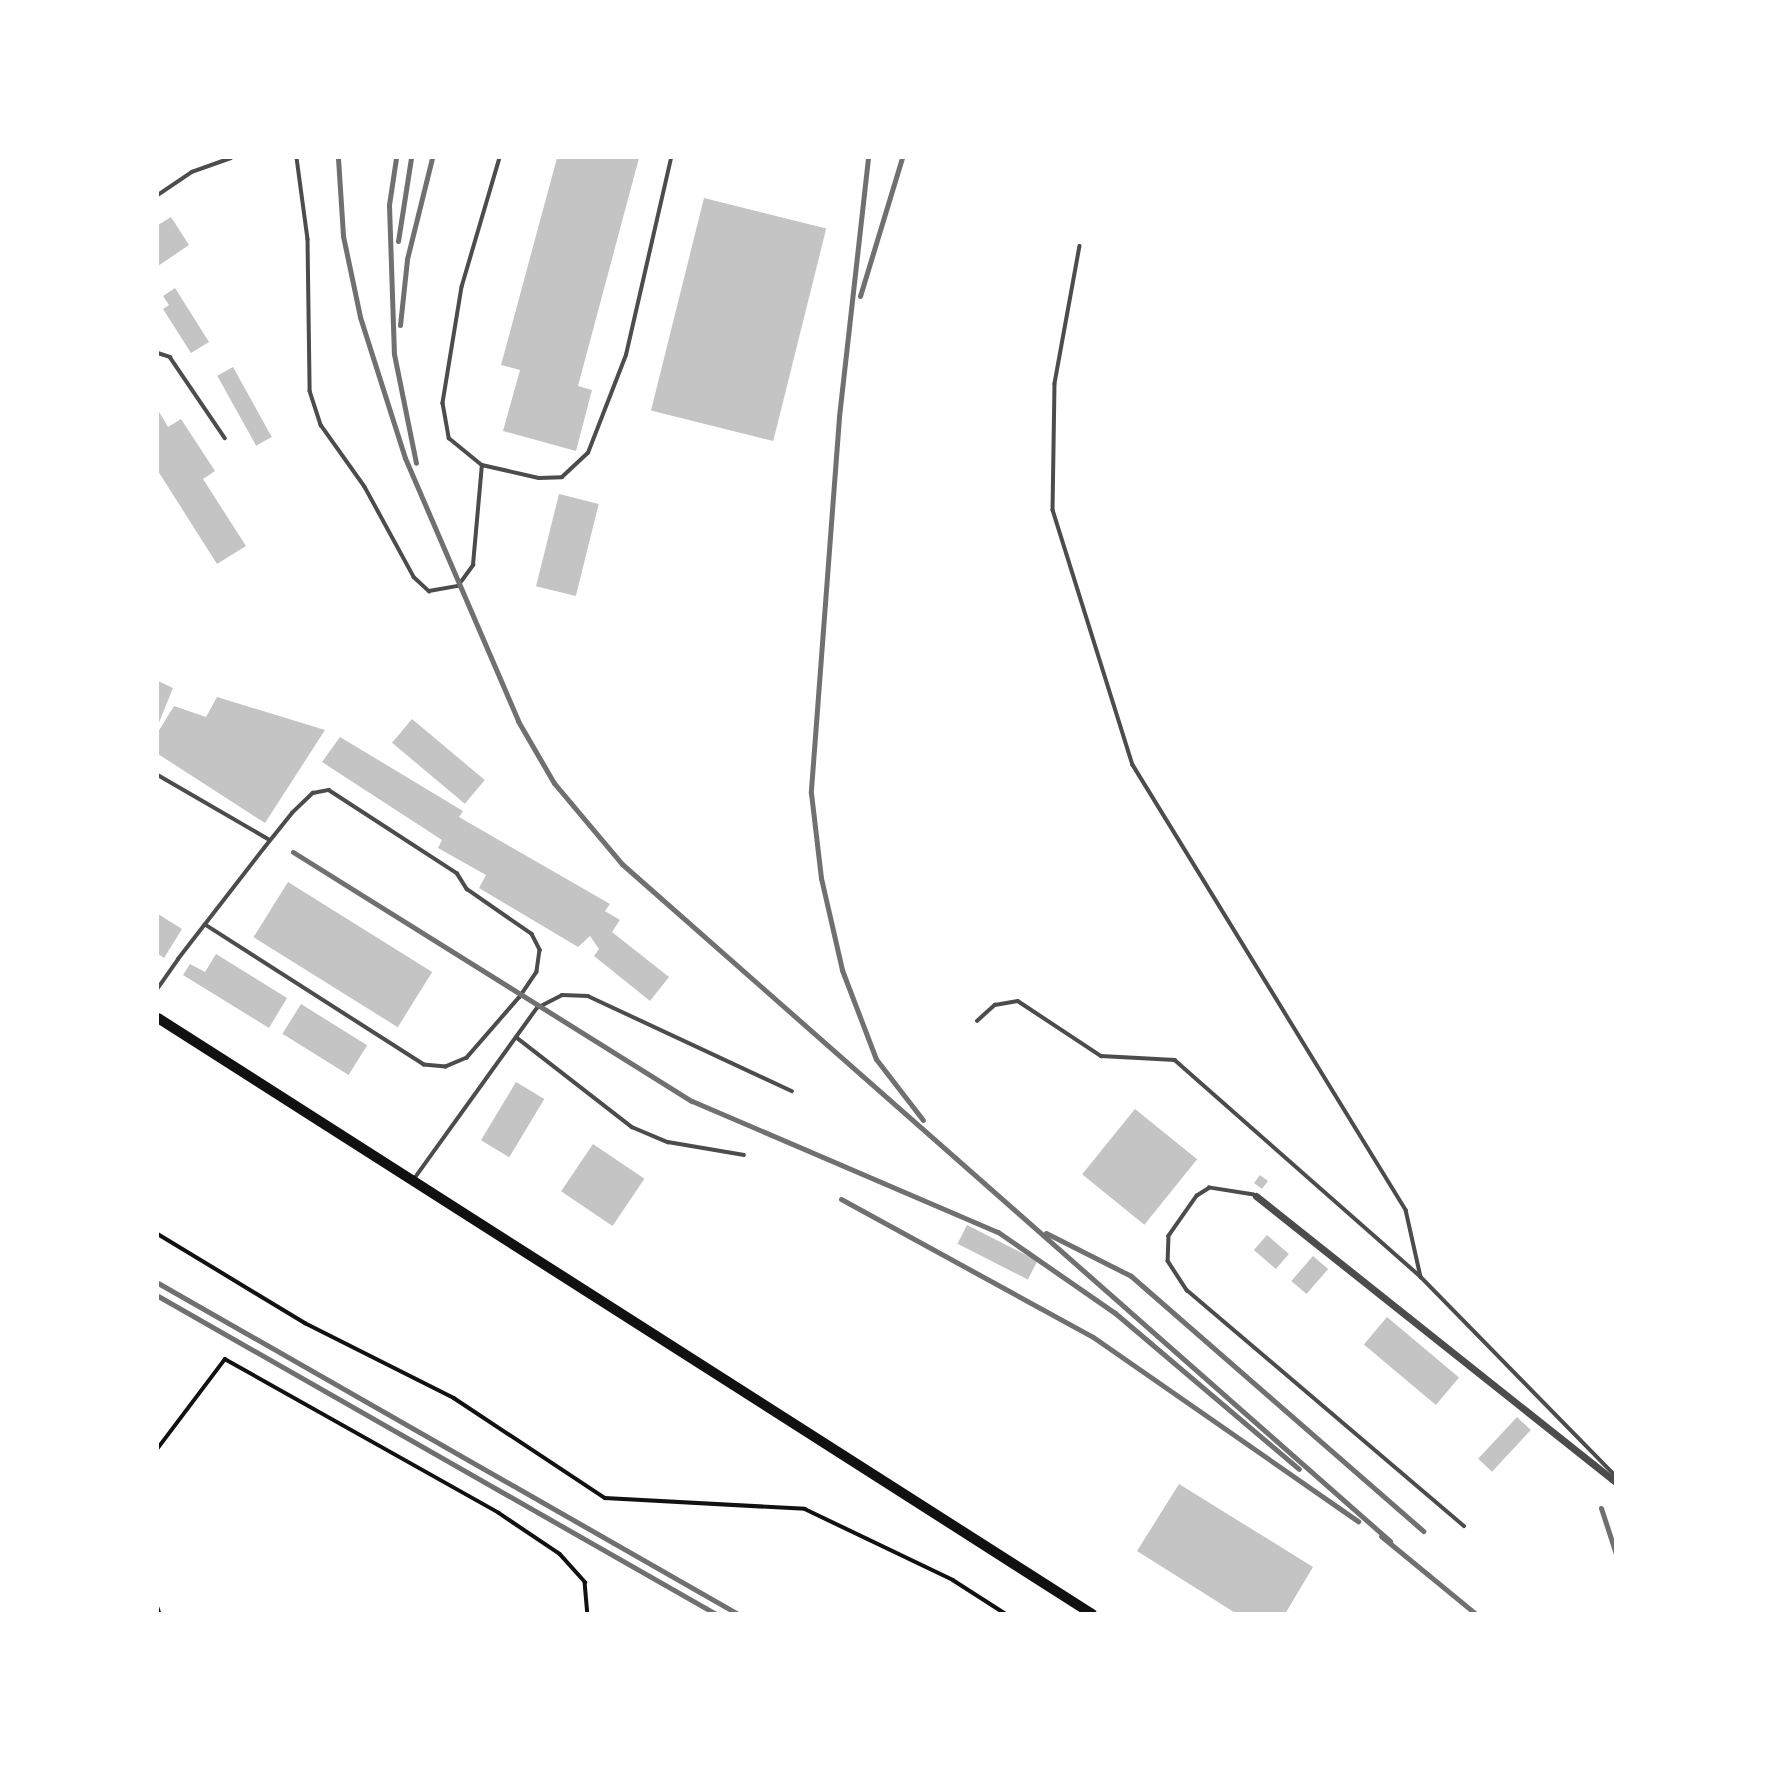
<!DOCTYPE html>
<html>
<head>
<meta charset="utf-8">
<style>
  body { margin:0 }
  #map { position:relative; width:1773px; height:1771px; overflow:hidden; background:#fff; font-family:"Golos Text",sans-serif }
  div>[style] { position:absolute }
  .building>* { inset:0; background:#c4c4c4; transform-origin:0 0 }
  .path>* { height:3.5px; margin:-1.75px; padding:0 1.75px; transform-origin:1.75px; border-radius:1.75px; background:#111 }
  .service>* { height:3.5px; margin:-1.75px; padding:0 1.75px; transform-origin:1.75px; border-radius:1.75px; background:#4c4c4c }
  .minor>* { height:7px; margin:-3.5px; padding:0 3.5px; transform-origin:3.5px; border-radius:3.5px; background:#4c4c4c }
  .secondary>* { height:10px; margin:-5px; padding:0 5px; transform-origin:5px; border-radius:5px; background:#111 }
  .rail>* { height:5px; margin:-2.5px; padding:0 2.5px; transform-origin:2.5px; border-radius:2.5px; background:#707070 }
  span { translate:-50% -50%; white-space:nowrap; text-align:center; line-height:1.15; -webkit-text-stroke:7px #fff; paint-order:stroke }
  .frame { position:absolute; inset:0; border:159px solid #fff; pointer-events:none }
</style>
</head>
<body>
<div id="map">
  <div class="building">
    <div style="clip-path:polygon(557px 158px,639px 158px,578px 386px,592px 390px,576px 451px,503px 431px,520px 370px,501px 365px)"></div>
    <div style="left:704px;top:198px;width:126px;height:219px;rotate:14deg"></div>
    <div style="clip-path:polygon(171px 217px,189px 245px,158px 266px,158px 225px)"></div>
    <div style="clip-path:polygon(175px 288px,209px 342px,191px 353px,163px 309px,169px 305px,163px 296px)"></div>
    <div style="left:233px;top:367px;width:80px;height:18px;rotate:61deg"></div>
    <div style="clip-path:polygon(158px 410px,168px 427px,181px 419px,215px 471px,203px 479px,246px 546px,217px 564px,158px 471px)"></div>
    <div style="left:559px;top:494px;width:41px;height:95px;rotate:14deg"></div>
    <div style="clip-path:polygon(158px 681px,173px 688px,158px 725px)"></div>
    <div style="clip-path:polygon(217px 697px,325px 730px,265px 823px,158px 754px,158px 732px,174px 706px,206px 717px)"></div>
    <div style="left:412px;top:719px;width:95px;height:31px;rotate:40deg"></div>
    <div style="clip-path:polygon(340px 737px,463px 811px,459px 817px,610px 904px,605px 911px,620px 920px,612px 932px,669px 977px,650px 1001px,594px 956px,599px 949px,590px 936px,578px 947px,479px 888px,486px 875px,438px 848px,442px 840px,322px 762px)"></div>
    <div style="left:288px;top:882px;width:170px;height:65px;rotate:32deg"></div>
    <div style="clip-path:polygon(158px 914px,182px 929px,164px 958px,158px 954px)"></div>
    <div style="clip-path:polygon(216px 954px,287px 998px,269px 1028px,183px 975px,190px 964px,205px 972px)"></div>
    <div style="left:301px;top:1004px;width:78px;height:35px;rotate:32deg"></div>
    <div style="left:516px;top:1082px;width:33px;height:68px;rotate:31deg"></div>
    <div style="left:1135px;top:1109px;width:80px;height:84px;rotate:39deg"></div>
    <div style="left:593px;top:1144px;width:62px;height:57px;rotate:34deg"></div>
    <div style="left:1260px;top:1175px;width:10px;height:10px;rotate:37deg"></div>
    <div style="left:967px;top:1225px;width:79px;height:21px;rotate:27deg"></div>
    <div style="left:1267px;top:1235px;width:29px;height:20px;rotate:41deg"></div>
    <div style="left:1313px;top:1256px;width:20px;height:33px;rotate:41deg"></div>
    <div style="left:1387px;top:1317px;width:94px;height:36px;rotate:40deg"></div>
    <div style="left:1517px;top:1417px;width:19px;height:57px;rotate:43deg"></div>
    <div style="clip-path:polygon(1179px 1484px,1313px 1567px,1285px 1614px,1237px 1614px,1137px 1551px)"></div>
  </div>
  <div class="path">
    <div style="left:158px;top:1234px;width:172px;rotate:31.2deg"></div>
    <div style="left:305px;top:1323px;width:167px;rotate:26.7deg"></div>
    <div style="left:454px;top:1398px;width:181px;rotate:33.5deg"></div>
    <div style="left:605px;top:1498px;width:200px;rotate:3.1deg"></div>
    <div style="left:805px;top:1509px;width:164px;rotate:25.6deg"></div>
    <div style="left:953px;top:1580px;width:63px;rotate:32.7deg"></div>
    <div style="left:158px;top:1448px;width:111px;rotate:-53deg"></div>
    <div style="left:225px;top:1359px;width:314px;rotate:29.3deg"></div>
    <div style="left:499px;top:1513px;width:73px;rotate:33.9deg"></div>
    <div style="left:560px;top:1554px;width:38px;rotate:48deg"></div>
    <div style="left:585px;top:1582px;width:32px;rotate:85deg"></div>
    <div style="left:158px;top:1608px;width:6px;rotate:72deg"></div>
  </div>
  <div class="service">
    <div style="left:297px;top:158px;width:82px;rotate:82.3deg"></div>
    <div style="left:308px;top:239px;width:152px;rotate:89.2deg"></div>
    <div style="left:310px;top:391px;width:36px;rotate:72deg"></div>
    <div style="left:321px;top:425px;width:76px;rotate:54.6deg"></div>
    <div style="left:365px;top:487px;width:102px;rotate:61.4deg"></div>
    <div style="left:414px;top:577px;width:21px;rotate:43deg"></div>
    <div style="left:429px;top:591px;width:29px;rotate:-10deg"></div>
    <div style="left:458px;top:586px;width:26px;rotate:-54deg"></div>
    <div style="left:473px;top:565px;width:100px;rotate:-84.9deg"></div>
    <div style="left:500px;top:158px;width:134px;rotate:106.4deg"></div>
    <div style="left:462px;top:287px;width:118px;rotate:99.3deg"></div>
    <div style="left:443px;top:403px;width:36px;rotate:80deg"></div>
    <div style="left:449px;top:438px;width:43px;rotate:39.3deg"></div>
    <div style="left:482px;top:465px;width:58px;rotate:12.8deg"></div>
    <div style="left:539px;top:478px;width:23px;rotate:-2deg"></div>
    <div style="left:562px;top:477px;width:35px;rotate:-43deg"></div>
    <div style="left:588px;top:453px;width:105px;rotate:-68.8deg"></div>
    <div style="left:626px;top:355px;width:202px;rotate:-77.1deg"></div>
    <div style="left:158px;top:195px;width:41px;rotate:-34.1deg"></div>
    <div style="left:192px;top:172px;width:41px;rotate:-19.7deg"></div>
    <div style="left:1080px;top:246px;width:140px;rotate:100.3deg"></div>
    <div style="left:1055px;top:384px;width:126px;rotate:90.9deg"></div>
    <div style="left:1053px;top:510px;width:267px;rotate:72.6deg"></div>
    <div style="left:1133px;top:765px;width:522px;rotate:58.47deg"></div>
    <div style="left:1406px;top:1210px;width:69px;rotate:77.4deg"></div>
    <div style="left:158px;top:353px;width:13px;rotate:18deg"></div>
    <div style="left:170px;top:357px;width:98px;rotate:55.8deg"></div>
    <div style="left:158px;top:775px;width:129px;rotate:30.1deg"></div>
    <div style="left:158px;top:988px;width:35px;rotate:-55deg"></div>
    <div style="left:178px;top:959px;width:140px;rotate:-52.2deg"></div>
    <div style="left:264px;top:848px;width:45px;rotate:-51.3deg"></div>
    <div style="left:292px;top:813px;width:29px;rotate:-44deg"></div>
    <div style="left:313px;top:793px;width:16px;rotate:-11deg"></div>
    <div style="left:329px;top:790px;width:153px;rotate:33deg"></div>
    <div style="left:457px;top:873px;width:19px;rotate:58deg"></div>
    <div style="left:467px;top:889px;width:79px;rotate:34.7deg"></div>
    <div style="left:532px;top:934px;width:18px;rotate:63deg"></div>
    <div style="left:540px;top:950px;width:22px;rotate:98deg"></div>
    <div style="left:537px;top:972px;width:30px;rotate:124deg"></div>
    <div style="left:520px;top:997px;width:81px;rotate:131deg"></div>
    <div style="left:467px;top:1058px;width:23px;rotate:157deg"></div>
    <div style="left:446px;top:1067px;width:22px;rotate:-175deg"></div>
    <div style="left:424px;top:1065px;width:260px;rotate:-147.4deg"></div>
    <div style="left:977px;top:1021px;width:24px;rotate:-42deg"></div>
    <div style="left:995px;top:1005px;width:23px;rotate:-10deg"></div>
    <div style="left:1018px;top:1001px;width:100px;rotate:33.5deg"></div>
    <div style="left:1101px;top:1056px;width:74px;rotate:3.1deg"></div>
    <div style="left:1175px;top:1060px;width:328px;rotate:41.4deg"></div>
    <div style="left:1421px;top:1277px;width:279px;rotate:45.6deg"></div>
    <div style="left:516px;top:1037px;width:147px;rotate:37.8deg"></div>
    <div style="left:632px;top:1127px;width:39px;rotate:23deg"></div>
    <div style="left:668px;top:1142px;width:77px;rotate:9.7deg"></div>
    <div style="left:414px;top:1179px;width:211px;rotate:-54.3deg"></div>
    <div style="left:537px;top:1008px;width:28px;rotate:-27deg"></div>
    <div style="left:562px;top:995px;width:26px;rotate:2deg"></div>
    <div style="left:588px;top:996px;width:225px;rotate:25deg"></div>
    <div style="left:1254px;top:1195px;width:45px;rotate:-171deg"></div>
    <div style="left:1210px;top:1188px;width:15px;rotate:148deg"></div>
    <div style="left:1197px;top:1196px;width:49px;rotate:125deg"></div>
    <div style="left:1169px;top:1236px;width:25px;rotate:92deg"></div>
    <div style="left:1168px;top:1261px;width:35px;rotate:57deg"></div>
    <div style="left:1187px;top:1290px;width:364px;rotate:40.4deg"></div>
  </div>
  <div class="minor">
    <div style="left:1256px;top:1196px;width:460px;rotate:38.5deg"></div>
  </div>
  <div class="secondary">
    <div style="left:158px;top:1018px;width:1108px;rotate:32.54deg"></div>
  </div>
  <div class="rail">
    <div style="left:338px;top:158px;width:78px;rotate:86.3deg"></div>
    <div style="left:343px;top:236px;width:83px;rotate:78.1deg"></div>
    <div style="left:360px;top:317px;width:148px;rotate:72.3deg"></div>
    <div style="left:405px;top:458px;width:286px;rotate:66.7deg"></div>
    <div style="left:518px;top:721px;width:72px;rotate:59.9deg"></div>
    <div style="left:554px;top:783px;width:106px;rotate:50deg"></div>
    <div style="left:622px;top:864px;width:1024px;rotate:41.4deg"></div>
    <div style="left:396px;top:158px;width:48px;rotate:98.5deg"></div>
    <div style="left:389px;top:205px;width:149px;rotate:88.1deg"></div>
    <div style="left:394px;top:354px;width:111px;rotate:78.6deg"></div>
    <div style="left:868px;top:158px;width:261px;rotate:96.4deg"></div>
    <div style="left:839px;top:417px;width:377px;rotate:94.3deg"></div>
    <div style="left:811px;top:793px;width:86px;rotate:83.3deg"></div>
    <div style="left:821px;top:878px;width:94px;rotate:77.1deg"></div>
    <div style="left:842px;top:970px;width:95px;rotate:69.1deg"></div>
    <div style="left:876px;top:1059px;width:77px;rotate:52.4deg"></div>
    <div style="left:398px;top:241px;width:84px;rotate:-81.1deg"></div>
    <div style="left:860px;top:296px;width:144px;rotate:-73.1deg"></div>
    <div style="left:400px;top:325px;width:66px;rotate:-83.9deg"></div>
    <div style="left:407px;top:259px;width:104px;rotate:-76.1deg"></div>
    <div style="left:293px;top:852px;width:470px;rotate:32deg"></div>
    <div style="left:692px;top:1101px;width:333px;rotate:23.2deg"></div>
    <div style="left:998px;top:1232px;width:142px;rotate:34.7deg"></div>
    <div style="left:1115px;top:1313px;width:241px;rotate:40.3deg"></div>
    <div style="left:841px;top:1199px;width:287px;rotate:28.7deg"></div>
    <div style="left:1093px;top:1337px;width:323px;rotate:34.8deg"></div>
    <div style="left:1046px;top:1233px;width:95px;rotate:26.8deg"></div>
    <div style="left:1131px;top:1276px;width:388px;rotate:41.1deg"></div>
    <div style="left:158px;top:1283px;width:668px;rotate:29.71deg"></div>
    <div style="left:158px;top:1296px;width:642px;rotate:29.68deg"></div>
    <div style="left:1601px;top:1508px;width:48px;rotate:71.9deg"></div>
    <div style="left:1381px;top:1536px;width:123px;rotate:39.4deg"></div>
  </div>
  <div class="frame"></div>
</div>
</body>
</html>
